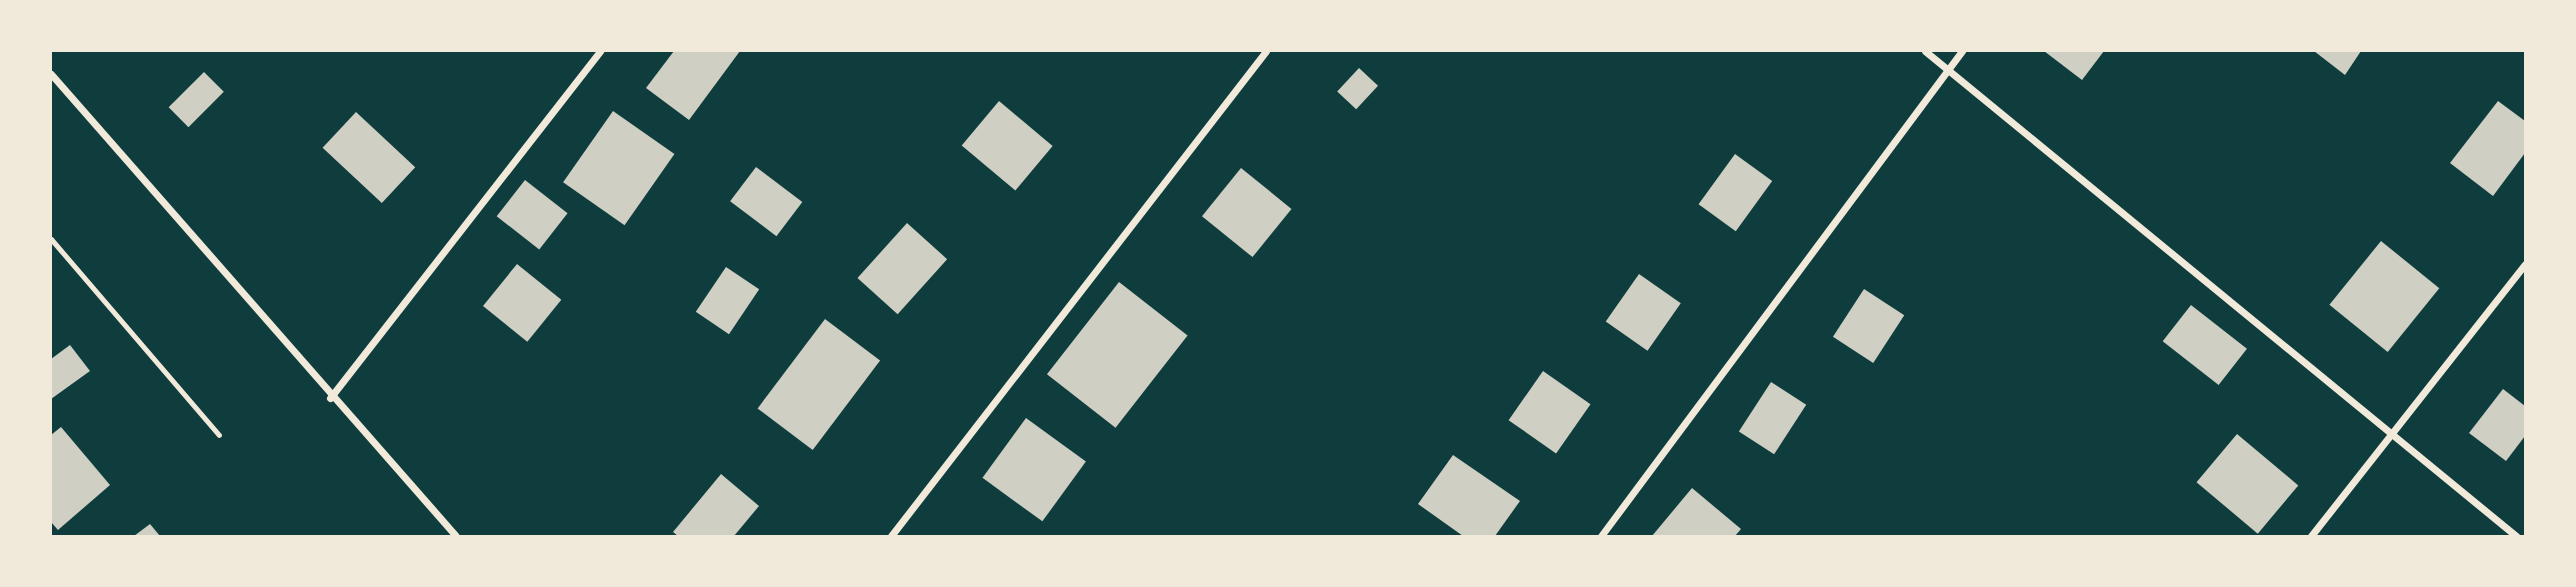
<!DOCTYPE html>
<html>
<head>
<meta charset="utf-8">
<style>
  body { margin:0 }
  #map { position:relative; width:2576px; height:587px; overflow:hidden; background:#0f3d3e; font-family:"Alegreya Sans",sans-serif }
  div>[style] { position:absolute }
  .building>* { inset:0; background:#cfcfc3; transform-origin:0 0 }
  .service>* { height:5px; margin:-2.5px; padding:0 2.5px; transform-origin:2.5px; border-radius:2.5px; background:#f1e9da }
  .minor>* { height:7px; margin:-3.5px; padding:0 3.5px; transform-origin:3.5px; border-radius:3.5px; background:#f1e9da }
  span { translate:-50% -50%; white-space:nowrap; text-align:center; line-height:1.15; -webkit-text-stroke:5px #f1e9da; paint-order:stroke }
  .frame { position:absolute; inset:0; border:52px solid #f1e9da; pointer-events:none }
</style>
</head>
<body>
<div id="map">
  <div class="building">
    <div style="clip-path:polygon(674px 51px,740px 51px,689px 120px,646px 88px)"></div>
    <div style="clip-path:polygon(2044px 51px,2104px 51px,2082px 80px)"></div>
    <div style="clip-path:polygon(2314px 51px,2361px 51px,2345px 75px)"></div>
    <div style="left:1359px;top:68px;width:26px;height:32px;rotate:43deg"></div>
    <div style="left:204px;top:72px;width:28px;height:50px;rotate:45deg"></div>
    <div style="left:999px;top:101px;width:70px;height:58px;rotate:40deg"></div>
    <div style="clip-path:polygon(2498px 101px,2525px 121px,2525px 153px,2493px 196px,2450px 163px)"></div>
    <div style="left:613px;top:111px;width:75px;height:87px;rotate:35deg"></div>
    <div style="left:356px;top:112px;width:81px;height:49px;rotate:43deg"></div>
    <div style="left:1735px;top:154px;width:46px;height:62px;rotate:36deg"></div>
    <div style="left:756px;top:167px;width:58px;height:43px;rotate:37deg"></div>
    <div style="left:1241px;top:168px;width:65px;height:62px;rotate:39deg"></div>
    <div style="left:525px;top:180px;width:54px;height:46px;rotate:38deg"></div>
    <div style="left:907px;top:223px;width:54px;height:74px;rotate:42deg"></div>
    <div style="left:2381px;top:241px;width:75px;height:82px;rotate:39deg"></div>
    <div style="left:517px;top:264px;width:57px;height:54px;rotate:39deg"></div>
    <div style="left:726px;top:267px;width:40px;height:54px;rotate:34deg"></div>
    <div style="left:1639px;top:274px;width:51px;height:58px;rotate:35deg"></div>
    <div style="left:1119px;top:282px;width:87px;height:117px;rotate:38deg"></div>
    <div style="left:1864px;top:289px;width:48px;height:57px;rotate:33deg"></div>
    <div style="left:2191px;top:305px;width:71px;height:46px;rotate:38deg"></div>
    <div style="left:825px;top:319px;width:69px;height:112px;rotate:37deg"></div>
    <div style="clip-path:polygon(70px 345px,90px 371px,51px 399px,51px 359px)"></div>
    <div style="left:1543px;top:371px;width:58px;height:60px;rotate:35deg"></div>
    <div style="left:1771px;top:382px;width:42px;height:59px;rotate:33deg"></div>
    <div style="clip-path:polygon(2503px 389px,2525px 406px,2525px 436px,2506px 461px,2469px 433px)"></div>
    <div style="left:1026px;top:418px;width:74px;height:74px;rotate:36deg"></div>
    <div style="clip-path:polygon(61px 427px,110px 485px,58px 530px,51px 522px,51px 435px)"></div>
    <div style="left:2237px;top:434px;width:80px;height:63px;rotate:40deg"></div>
    <div style="clip-path:polygon(1453px 455px,1520px 501px,1495px 536px,1463px 536px,1418px 504px)"></div>
    <div style="clip-path:polygon(721px 474px,759px 506px,734px 536px,678px 536px,673px 532px)"></div>
    <div style="clip-path:polygon(1692px 488px,1741px 529px,1735px 536px,1652px 536px)"></div>
    <div style="clip-path:polygon(150px 524px,160px 536px,134px 536px)"></div>
  </div>
  <div class="service">
    <div style="left:51px;top:239px;width:258px;rotate:49.4deg"></div>
  </div>
  <div class="minor">
    <div style="left:1925px;top:51px;width:765px;rotate:39.37deg"></div>
    <div style="left:51px;top:74px;width:614px;rotate:48.76deg"></div>
    <div style="left:330px;top:398px;width:440px;rotate:-52.1deg"></div>
    <div style="left:891px;top:536px;width:613px;rotate:-52.29deg"></div>
    <div style="left:1601px;top:536px;width:605px;rotate:-53.34deg"></div>
    <div style="left:2311px;top:536px;width:346px;rotate:-51.8deg"></div>
  </div>
  <div class="frame"></div>
</div>
</body>
</html>
